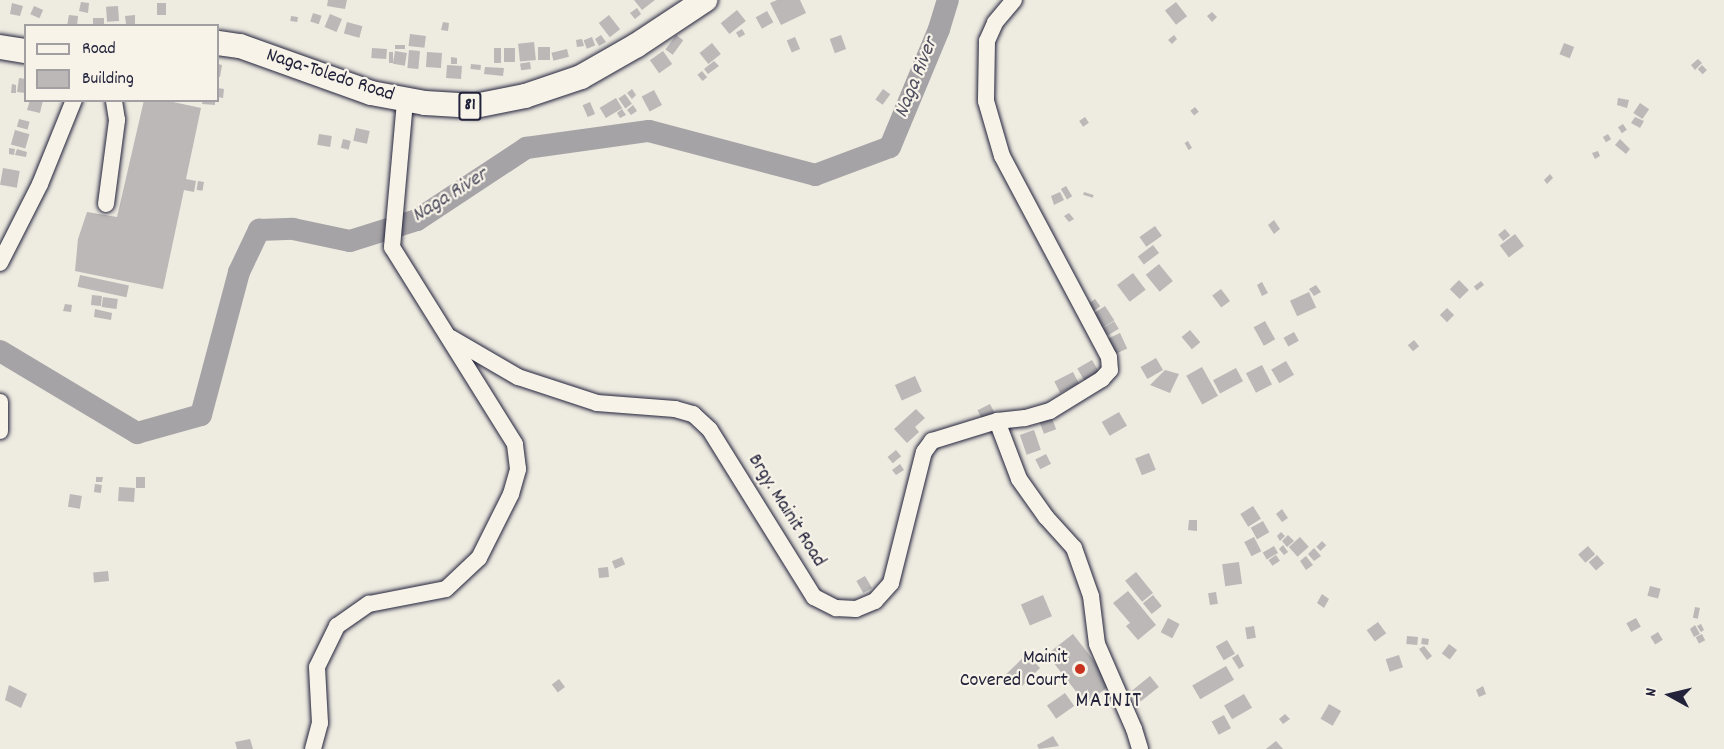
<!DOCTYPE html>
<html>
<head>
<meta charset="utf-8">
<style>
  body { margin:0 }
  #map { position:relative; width:1724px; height:749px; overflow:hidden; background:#eeebe1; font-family:Dekko,sans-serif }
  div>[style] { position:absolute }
  .river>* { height:22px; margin:-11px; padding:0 11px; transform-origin:11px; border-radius:11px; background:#a6a3a6 }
  .building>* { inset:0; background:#bbb8b7; transform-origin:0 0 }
  .roads { filter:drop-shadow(0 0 2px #22223b) drop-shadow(0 0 2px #22223b) }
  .minor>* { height:16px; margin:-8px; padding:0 8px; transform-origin:8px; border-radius:8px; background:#f7f3e8 }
  .highway>* { height:24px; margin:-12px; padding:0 12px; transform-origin:12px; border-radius:12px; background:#f7f3e8 }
  .dots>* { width:16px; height:16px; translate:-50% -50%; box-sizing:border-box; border:3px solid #f7f3e8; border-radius:50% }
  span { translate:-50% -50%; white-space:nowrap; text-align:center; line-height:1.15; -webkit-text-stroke:4.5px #f7f3e8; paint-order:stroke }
  .shield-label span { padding:2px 4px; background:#f7f3e8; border:2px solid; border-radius:4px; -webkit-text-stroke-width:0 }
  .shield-label { font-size:18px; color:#22223b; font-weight:700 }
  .street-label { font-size:20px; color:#22223b }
  .poi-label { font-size:20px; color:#22223b }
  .right { translate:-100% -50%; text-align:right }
  .water-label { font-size:21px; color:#504f60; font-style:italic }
  .quarter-label { font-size:22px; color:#22223b; letter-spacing:1.5px }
  .legend { position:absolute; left:24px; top:24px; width:195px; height:78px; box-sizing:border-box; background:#f7f3e8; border:2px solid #a29fa3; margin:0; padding:8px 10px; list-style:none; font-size:18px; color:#22223b }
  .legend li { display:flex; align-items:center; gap:12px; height:30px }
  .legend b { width:30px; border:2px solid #a29fa3 }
  .north { position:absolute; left:1640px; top:665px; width:60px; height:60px; -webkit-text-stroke:4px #f7f3e8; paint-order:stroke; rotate:278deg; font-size:16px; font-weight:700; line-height:24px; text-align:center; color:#22223b }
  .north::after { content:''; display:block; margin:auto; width:21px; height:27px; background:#22223b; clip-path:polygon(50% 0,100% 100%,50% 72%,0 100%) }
</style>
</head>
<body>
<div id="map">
  <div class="river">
    <div style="left:0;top:351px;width:160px;rotate:30.9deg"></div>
    <div style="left:137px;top:433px;width:66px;rotate:-15.7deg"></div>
    <div style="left:201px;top:415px;width:148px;rotate:-75.1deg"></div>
    <div style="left:239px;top:272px;width:47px;rotate:-64.5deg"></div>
    <div style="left:259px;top:230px;width:34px;rotate:-2deg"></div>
    <div style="left:293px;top:229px;width:58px;rotate:11.9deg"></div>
    <div style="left:350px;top:241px;width:70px;rotate:-17.4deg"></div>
    <div style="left:417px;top:220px;width:131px;rotate:-33.4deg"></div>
    <div style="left:526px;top:148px;width:124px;rotate:-7.9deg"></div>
    <div style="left:649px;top:131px;width:172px;rotate:14.8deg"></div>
    <div style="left:815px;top:175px;width:80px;rotate:-20.5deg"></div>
    <div style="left:890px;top:147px;width:128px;rotate:-67.4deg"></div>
    <div style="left:939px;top:29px;width:30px;rotate:-73deg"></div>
  </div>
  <div class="building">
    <div style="clip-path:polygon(328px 0,347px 0,345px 9px,327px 6px)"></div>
    <div style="clip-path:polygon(634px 0,655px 0,642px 10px)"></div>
    <div style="clip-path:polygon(777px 0,800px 0,806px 13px,781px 25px,770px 3px)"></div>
    <div style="clip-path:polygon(81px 2px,89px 3px,88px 13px,79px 11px)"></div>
    <div style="left:1176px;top:2px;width:18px;height:14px;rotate:52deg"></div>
    <div style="clip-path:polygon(12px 3px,23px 6px,20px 16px,10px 14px)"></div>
    <div style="left:157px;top:3px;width:9px;height:12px"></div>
    <div style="left:34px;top:6px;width:10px;height:9px;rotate:24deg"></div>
    <div style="left:118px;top:6px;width:15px;height:12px;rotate:86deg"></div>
    <div style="clip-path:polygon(637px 8px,641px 14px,635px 19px,630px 13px)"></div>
    <div style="left:737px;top:10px;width:14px;height:21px;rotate:51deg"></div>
    <div style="left:767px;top:11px;width:13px;height:13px;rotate:61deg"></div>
    <div style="clip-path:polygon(1212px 12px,1217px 17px,1212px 22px,1207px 16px)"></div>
    <div style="left:313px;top:13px;width:9px;height:9px;rotate:18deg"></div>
    <div style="left:330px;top:14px;width:13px;height:14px;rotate:23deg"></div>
    <div style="clip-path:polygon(69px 15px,78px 16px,77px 26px,67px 26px)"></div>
    <div style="clip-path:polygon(135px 15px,135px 24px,126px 24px,125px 16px)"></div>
    <div style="left:609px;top:15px;width:18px;height:13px;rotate:52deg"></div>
    <div style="left:291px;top:16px;width:7px;height:5px;rotate:8deg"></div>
    <div style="left:93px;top:18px;width:11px;height:6px"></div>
    <div style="left:347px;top:22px;width:16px;height:12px;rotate:15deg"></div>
    <div style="clip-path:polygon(443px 22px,449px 23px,448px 31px,441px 30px)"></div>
    <div style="left:742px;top:29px;width:6px;height:7px;rotate:59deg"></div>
    <div style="left:410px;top:34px;width:16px;height:12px;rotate:7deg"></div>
    <div style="clip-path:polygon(601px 35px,606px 42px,599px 46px,595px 39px)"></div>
    <div style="left:676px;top:35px;width:9px;height:18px;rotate:36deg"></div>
    <div style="left:841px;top:35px;width:15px;height:12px;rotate:70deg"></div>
    <div style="clip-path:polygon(1174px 35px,1177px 39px,1172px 44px,1168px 40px)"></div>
    <div style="left:592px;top:37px;width:9px;height:9px;rotate:69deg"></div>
    <div style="left:795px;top:37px;width:13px;height:9px;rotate:67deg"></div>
    <div style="clip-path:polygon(582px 39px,584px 46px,577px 47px,576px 40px)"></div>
    <div style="left:534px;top:42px;width:18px;height:16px;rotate:84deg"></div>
    <div style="left:712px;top:43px;width:14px;height:16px;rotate:51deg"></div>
    <div style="left:1564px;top:43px;width:11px;height:12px;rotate:22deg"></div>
    <div style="left:395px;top:45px;width:10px;height:4px"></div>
    <div style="left:538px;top:47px;width:12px;height:13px"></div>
    <div style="left:372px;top:48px;width:15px;height:10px;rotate:4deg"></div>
    <div style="left:494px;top:48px;width:7px;height:15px"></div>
    <div style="left:515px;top:48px;width:14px;height:11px;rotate:90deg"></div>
    <div style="left:567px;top:49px;width:8px;height:16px;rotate:76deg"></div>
    <div style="left:409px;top:50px;width:11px;height:18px;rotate:5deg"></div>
    <div style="left:395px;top:51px;width:12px;height:13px;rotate:9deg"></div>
    <div style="left:663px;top:51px;width:16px;height:16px;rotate:55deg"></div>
    <div style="left:389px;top:52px;width:4px;height:11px"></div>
    <div style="left:427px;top:52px;width:15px;height:15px;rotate:4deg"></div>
    <div style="clip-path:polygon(451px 57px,457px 58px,457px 64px,451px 64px)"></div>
    <div style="clip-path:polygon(1698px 59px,1702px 63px,1695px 70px,1691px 65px)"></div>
    <div style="clip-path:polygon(714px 61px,719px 66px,708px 74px,704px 69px)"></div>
    <div style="left:530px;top:62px;width:7px;height:10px;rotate:82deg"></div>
    <div style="clip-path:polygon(218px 64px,222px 65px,220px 77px,218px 76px)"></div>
    <div style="left:471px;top:64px;width:10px;height:5px;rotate:6deg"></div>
    <div style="left:447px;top:65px;width:15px;height:13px;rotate:4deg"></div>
    <div style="left:1702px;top:65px;width:7px;height:6px;rotate:45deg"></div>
    <div style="clip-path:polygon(485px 67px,504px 68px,503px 76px,484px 74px)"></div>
    <div style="left:702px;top:71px;width:8px;height:6px;rotate:50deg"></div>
    <div style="clip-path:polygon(19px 78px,26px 79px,26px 93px,17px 92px)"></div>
    <div style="clip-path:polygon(12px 84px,16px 85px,16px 93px,11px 93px)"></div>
    <div style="clip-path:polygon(218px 88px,224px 89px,223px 98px,218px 97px)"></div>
    <div style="clip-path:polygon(632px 89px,636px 95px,632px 99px,627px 93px)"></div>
    <div style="left:883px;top:89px;width:9px;height:13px;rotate:36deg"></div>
    <div style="left:654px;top:90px;width:17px;height:14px;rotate:62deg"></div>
    <div style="left:625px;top:94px;width:12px;height:8px;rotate:55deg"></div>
    <div style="left:616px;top:98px;width:12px;height:19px;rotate:59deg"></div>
    <div style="clip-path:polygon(1618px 98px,1629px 100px,1627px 108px,1617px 105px)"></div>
    <div style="clip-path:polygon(30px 100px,43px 100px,40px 113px,27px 110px)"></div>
    <div style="clip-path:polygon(144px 100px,164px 100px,201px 108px,186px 179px,196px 181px,194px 192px,184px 190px,163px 289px,75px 271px,78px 239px,87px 212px,117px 217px)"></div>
    <div style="clip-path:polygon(203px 100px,215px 100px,215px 105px,202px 104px)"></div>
    <div style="left:590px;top:102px;width:13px;height:8px;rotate:67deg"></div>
    <div style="left:1640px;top:103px;width:11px;height:12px;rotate:34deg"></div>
    <div style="clip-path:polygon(633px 105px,637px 111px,631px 115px,627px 110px)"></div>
    <div style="left:1195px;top:107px;width:6px;height:6px;rotate:51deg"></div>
    <div style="clip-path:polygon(622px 109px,626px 115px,620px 118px,617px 113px)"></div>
    <div style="left:1085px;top:117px;width:7px;height:7px;rotate:56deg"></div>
    <div style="clip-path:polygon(1635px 117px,1644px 121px,1640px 128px,1631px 123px)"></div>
    <div style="left:19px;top:119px;width:11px;height:8px;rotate:15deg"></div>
    <div style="left:1623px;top:124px;width:7px;height:6px;rotate:56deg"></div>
    <div style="left:356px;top:128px;width:14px;height:13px;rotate:12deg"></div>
    <div style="left:15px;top:130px;width:15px;height:15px;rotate:16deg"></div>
    <div style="left:319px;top:134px;width:13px;height:11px;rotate:9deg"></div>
    <div style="left:1608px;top:134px;width:6px;height:6px;rotate:59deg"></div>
    <div style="left:343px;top:139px;width:8px;height:9px;rotate:14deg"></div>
    <div style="clip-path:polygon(1620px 139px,1630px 149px,1626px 154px,1615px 145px)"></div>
    <div style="left:1188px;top:141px;width:8px;height:4px;rotate:60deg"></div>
    <div style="clip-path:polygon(9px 148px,15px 149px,14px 155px,9px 154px)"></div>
    <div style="clip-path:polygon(17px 149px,27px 152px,26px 157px,15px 155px)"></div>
    <div style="clip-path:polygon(1598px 151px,1600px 156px,1595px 159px,1592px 153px)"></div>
    <div style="left:3px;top:168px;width:17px;height:17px;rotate:10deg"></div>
    <div style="clip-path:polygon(1550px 174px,1553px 178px,1547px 184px,1544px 180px)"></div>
    <div style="left:198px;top:181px;width:6px;height:9px;rotate:9deg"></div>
    <div style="left:1066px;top:186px;width:12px;height:6px;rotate:59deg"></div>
    <div style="clip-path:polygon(1060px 192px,1064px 200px,1054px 205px,1051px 196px)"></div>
    <div style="left:1084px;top:192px;width:10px;height:3px;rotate:17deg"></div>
    <div style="clip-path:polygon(1069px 213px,1074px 219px,1069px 222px,1064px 216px)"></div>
    <div style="clip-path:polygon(1274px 220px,1280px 229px,1274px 234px,1268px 225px)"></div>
    <div style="left:1155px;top:226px;width:12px;height:19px;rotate:55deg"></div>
    <div style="left:1505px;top:229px;width:8px;height:9px;rotate:50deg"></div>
    <div style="left:1515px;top:234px;width:15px;height:19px;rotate:53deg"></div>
    <div style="left:1153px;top:245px;width:10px;height:19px;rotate:53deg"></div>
    <div style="left:1159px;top:264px;width:22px;height:17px;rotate:51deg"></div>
    <div style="left:1133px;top:273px;width:21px;height:20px;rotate:53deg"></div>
    <div style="left:80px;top:275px;width:50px;height:12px;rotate:12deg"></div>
    <div style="left:1459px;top:280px;width:14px;height:13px;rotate:45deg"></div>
    <div style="left:1481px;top:281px;width:5px;height:9px;rotate:53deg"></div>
    <div style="clip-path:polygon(1262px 282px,1268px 293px,1262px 296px,1257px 285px)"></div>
    <div style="clip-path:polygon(1316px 285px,1321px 292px,1314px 296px,1309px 289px)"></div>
    <div style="left:1221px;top:289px;width:15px;height:11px;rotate:53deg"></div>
    <div style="left:1309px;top:292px;width:17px;height:21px;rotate:65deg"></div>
    <div style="left:92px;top:295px;width:10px;height:10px;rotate:6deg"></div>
    <div style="left:103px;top:297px;width:15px;height:10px;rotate:8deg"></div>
    <div style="left:1095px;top:299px;width:9px;height:11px;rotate:54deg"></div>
    <div style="clip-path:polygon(65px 304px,72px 305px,71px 312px,63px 311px)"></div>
    <div style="left:1105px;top:306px;width:17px;height:15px;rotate:57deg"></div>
    <div style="left:1447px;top:308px;width:10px;height:10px;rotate:45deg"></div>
    <div style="clip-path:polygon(95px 309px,112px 313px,111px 320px,94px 317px)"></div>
    <div style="left:1114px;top:321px;width:9px;height:13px;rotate:58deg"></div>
    <div style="left:1265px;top:321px;width:21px;height:13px;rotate:61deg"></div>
    <div style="left:1190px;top:330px;width:16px;height:11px;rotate:50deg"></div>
    <div style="left:1294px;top:332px;width:10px;height:12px;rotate:61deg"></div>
    <div style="left:1120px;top:333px;width:17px;height:13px;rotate:65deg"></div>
    <div style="left:1414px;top:340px;width:8px;height:8px;rotate:50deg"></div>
    <div style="left:1156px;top:358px;width:14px;height:18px;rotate:60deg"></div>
    <div style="left:1092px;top:360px;width:14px;height:17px;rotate:60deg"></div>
    <div style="left:1286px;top:361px;width:16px;height:17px;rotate:60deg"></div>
    <div style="left:1262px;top:365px;width:22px;height:18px;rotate:63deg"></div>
    <div style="left:1202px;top:367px;width:33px;height:18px;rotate:61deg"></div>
    <div style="left:1236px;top:368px;width:15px;height:26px;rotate:62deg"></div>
    <div style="clip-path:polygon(1165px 370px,1179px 374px,1170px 393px,1150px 385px)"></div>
    <div style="left:1073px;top:372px;width:13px;height:21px;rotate:63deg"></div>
    <div style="left:915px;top:376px;width:17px;height:22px;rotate:66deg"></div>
    <div style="left:990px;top:404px;width:13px;height:14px;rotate:63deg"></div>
    <div style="clip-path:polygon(916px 409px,925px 418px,915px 427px,919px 432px,907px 443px,894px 429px)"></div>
    <div style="left:1119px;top:412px;width:16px;height:20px;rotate:60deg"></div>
    <div style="left:1052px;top:418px;width:12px;height:13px;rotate:70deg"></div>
    <div style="left:1034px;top:430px;width:21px;height:15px;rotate:71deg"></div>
    <div style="left:896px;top:450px;width:8px;height:11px;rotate:50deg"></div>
    <div style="left:1149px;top:453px;width:18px;height:15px;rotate:68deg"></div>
    <div style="left:1046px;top:454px;width:11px;height:12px;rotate:63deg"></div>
    <div style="clip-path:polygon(900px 464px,904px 470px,896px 475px,892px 470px)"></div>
    <div style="clip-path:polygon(96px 477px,103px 477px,102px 482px,96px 482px)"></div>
    <div style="left:136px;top:477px;width:9px;height:11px"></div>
    <div style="left:95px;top:484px;width:7px;height:8px;rotate:8deg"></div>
    <div style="left:119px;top:487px;width:16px;height:14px;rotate:4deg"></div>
    <div style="left:70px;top:494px;width:12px;height:13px;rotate:9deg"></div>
    <div style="left:1253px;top:506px;width:15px;height:15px;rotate:58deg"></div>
    <div style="clip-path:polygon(1282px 509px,1288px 518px,1282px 522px,1276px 514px)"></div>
    <div style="clip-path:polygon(1189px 520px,1197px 520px,1197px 531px,1188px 530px)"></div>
    <div style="left:1263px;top:521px;width:13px;height:14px;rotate:61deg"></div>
    <div style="clip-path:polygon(1281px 532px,1285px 536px,1280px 541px,1277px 536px)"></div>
    <div style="clip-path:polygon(1288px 535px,1294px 541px,1287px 547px,1282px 541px)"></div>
    <div style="left:1254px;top:537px;width:16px;height:11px;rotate:63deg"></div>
    <div style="left:1300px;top:537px;width:13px;height:15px;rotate:48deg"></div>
    <div style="left:1322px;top:541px;width:6px;height:8px;rotate:45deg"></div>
    <div style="clip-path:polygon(1283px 545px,1288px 552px,1284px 555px,1279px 549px)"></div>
    <div style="left:1274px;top:546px;width:8px;height:13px;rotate:60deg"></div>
    <div style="left:1588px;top:546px;width:11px;height:13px;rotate:49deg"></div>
    <div style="clip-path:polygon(1314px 548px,1321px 556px,1314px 561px,1308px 554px)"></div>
    <div style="left:1276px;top:555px;width:7px;height:9px;rotate:56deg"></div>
    <div style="left:1597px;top:555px;width:11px;height:11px;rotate:49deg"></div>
    <div style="clip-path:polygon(1306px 556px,1313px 565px,1306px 570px,1300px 561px)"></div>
    <div style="left:622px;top:557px;width:8px;height:11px;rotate:67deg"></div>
    <div style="left:1239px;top:562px;width:22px;height:17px;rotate:82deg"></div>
    <div style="left:608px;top:567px;width:10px;height:10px;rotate:84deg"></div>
    <div style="left:108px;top:571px;width:10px;height:15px;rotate:84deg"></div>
    <div style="left:1136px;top:572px;width:27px;height:14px;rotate:51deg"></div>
    <div style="left:865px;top:576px;width:14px;height:10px;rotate:60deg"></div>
    <div style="left:1650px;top:586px;width:11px;height:10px;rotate:15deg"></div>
    <div style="clip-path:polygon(1128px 591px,1156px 625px,1138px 640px,1126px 626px,1130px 623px,1113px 603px)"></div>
    <div style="left:1216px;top:592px;width:12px;height:8px;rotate:81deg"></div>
    <div style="clip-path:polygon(1322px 594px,1329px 599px,1324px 608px,1317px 603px)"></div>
    <div style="left:1043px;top:595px;width:23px;height:24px;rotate:67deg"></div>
    <div style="left:1153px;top:595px;width:14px;height:13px;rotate:51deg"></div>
    <div style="left:1695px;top:607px;width:5px;height:11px;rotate:11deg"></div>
    <div style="left:1168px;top:618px;width:13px;height:16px;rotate:27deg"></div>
    <div style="left:1636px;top:618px;width:10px;height:11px;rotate:61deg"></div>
    <div style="left:1378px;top:622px;width:14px;height:14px;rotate:54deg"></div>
    <div style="clip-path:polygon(1701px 624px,1704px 630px,1701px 632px,1697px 626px)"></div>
    <div style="clip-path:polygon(1695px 625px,1700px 634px,1694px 637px,1690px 629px)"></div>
    <div style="left:1254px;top:626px;width:12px;height:9px;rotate:81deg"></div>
    <div style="left:1658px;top:632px;width:9px;height:9px;rotate:58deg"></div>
    <div style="left:1073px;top:634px;width:63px;height:33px;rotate:52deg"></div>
    <div style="left:1702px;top:634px;width:7px;height:7px;rotate:63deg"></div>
    <div style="left:1407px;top:636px;width:11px;height:8px;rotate:5deg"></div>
    <div style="left:1422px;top:638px;width:7px;height:6px;rotate:8deg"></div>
    <div style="left:1227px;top:640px;width:16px;height:13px;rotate:60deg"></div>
    <div style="left:1449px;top:644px;width:10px;height:12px;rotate:37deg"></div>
    <div style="clip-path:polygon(1424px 646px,1432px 656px,1427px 660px,1419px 649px)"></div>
    <div style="clip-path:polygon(1027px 654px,1040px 668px,1022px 686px,1016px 680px,1009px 687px,1001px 679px)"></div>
    <div style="clip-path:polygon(1238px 654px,1244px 666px,1239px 669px,1232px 658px)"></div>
    <div style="left:1399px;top:655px;width:13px;height:14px;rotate:72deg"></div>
    <div style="left:1226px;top:666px;width:16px;height:39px;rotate:60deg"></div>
    <div style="left:1150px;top:676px;width:14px;height:23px;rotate:51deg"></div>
    <div style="left:559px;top:679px;width:10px;height:9px;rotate:53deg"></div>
    <div style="clip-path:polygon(9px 685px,27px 694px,21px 708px,5px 700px)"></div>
    <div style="clip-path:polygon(1483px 686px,1486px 694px,1479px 697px,1476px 690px)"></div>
    <div style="left:1065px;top:693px;width:16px;height:22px;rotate:55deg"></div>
    <div style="left:1244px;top:694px;width:16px;height:23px;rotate:60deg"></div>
    <div style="left:1329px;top:704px;width:14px;height:17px;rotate:30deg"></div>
    <div style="clip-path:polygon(1285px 714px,1290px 719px,1283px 724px,1279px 719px)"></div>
    <div style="left:1224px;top:715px;width:15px;height:14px;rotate:62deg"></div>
    <div style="clip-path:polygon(1053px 736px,1059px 746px,1039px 749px,1037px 745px)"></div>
    <div style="clip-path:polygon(250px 739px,253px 749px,237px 749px,235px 742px)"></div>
    <div style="clip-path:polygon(1276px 741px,1283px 749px,1266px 749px)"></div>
  </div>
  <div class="roads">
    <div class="minor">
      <div style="left:1014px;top:0;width:30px;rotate:130deg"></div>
      <div style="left:995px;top:23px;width:20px;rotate:114deg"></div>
      <div style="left:987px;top:41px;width:60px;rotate:91deg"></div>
      <div style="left:986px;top:101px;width:57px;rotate:73.8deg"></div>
      <div style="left:1002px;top:156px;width:228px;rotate:62deg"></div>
      <div style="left:1109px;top:357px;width:13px;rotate:86deg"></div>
      <div style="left:1110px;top:370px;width:12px;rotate:132deg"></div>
      <div style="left:1102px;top:379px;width:61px;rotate:148.4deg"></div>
      <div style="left:1050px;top:411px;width:26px;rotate:164deg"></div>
      <div style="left:1025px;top:418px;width:28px;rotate:174deg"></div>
      <div style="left:997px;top:421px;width:62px;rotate:69.2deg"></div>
      <div style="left:1019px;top:479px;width:47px;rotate:54.6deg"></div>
      <div style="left:1046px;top:517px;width:42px;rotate:47.9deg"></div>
      <div style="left:1074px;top:548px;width:51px;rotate:70.5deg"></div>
      <div style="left:1091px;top:596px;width:48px;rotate:82.9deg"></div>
      <div style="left:1097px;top:644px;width:93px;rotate:66.5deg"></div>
      <div style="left:1134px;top:729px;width:21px;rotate:73deg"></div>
      <div style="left:106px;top:204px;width:85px;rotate:-82.5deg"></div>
      <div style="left:117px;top:120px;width:20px;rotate:-99deg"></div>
      <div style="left:0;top:263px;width:89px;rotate:-63.1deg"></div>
      <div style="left:40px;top:184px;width:91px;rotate:-68deg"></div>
      <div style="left:451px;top:338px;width:78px;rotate:30.2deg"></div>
      <div style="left:518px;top:377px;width:83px;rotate:18.2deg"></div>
      <div style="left:597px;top:403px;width:78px;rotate:4.4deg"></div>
      <div style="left:675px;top:409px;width:19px;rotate:16deg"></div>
      <div style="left:693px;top:414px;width:23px;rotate:43deg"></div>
      <div style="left:710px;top:430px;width:197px;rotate:58.1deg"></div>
      <div style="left:814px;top:597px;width:25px;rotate:27deg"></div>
      <div style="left:836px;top:608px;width:20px;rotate:3deg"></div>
      <div style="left:856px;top:609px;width:21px;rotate:-23deg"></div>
      <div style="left:875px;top:601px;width:24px;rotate:-48deg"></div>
      <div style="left:891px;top:583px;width:135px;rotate:-75.9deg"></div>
      <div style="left:924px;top:452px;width:14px;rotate:-54deg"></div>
      <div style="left:932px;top:441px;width:68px;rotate:-17.1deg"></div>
      <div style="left:0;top:402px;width:29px;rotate:90deg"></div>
      <div style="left:313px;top:749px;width:27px;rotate:-75deg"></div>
      <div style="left:320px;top:723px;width:56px;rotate:-93.1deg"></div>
      <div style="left:317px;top:667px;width:46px;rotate:-64deg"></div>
      <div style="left:337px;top:626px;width:39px;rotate:-35deg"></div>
      <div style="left:369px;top:604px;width:78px;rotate:-11deg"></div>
      <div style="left:446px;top:589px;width:45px;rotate:-43.2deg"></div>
      <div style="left:479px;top:558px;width:72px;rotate:-63.4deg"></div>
      <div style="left:511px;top:494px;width:26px;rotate:-74deg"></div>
      <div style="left:518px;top:469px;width:25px;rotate:-97deg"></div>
      <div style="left:515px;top:444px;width:232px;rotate:-122deg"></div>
      <div style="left:392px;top:247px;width:148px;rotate:-84.9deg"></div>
    </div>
    <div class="highway">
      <div style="left:218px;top:43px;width:22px;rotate:8deg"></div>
      <div style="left:240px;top:46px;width:139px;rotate:19.7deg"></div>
      <div style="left:371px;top:93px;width:55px;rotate:10.5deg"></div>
      <div style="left:425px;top:103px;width:50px;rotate:3.4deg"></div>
      <div style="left:475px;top:106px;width:51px;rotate:-11.3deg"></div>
      <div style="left:525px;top:96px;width:59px;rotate:-18.7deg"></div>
      <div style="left:581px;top:77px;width:64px;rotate:-29.7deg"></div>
      <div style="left:637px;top:45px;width:82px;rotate:-33.5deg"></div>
      <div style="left:0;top:47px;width:26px;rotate:9deg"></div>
    </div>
  </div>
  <div class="dots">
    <div style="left:1080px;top:669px;background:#c8321e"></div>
  </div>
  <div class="shield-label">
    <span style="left:470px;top:106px">81</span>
  </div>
  <div class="street-label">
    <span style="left:330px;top:76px;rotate:18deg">Naga-Toledo Road</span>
    <span style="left:786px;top:511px;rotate:58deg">Brgy. Mainit Road</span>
  </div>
  <div class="poi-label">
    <span class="right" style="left:1068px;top:670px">Mainit<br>Covered Court</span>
  </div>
  <div class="water-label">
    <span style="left:917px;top:78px;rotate:-68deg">Naga River</span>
    <span style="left:450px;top:196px;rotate:-32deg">Naga River</span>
  </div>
  <div class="quarter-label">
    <span style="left:1109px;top:702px">MAINIT</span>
  </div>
  <ul class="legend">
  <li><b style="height:8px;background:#f7f3e8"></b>Road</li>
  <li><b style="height:16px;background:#bbb8b7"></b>Building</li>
  </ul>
  <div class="north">N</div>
</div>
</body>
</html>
